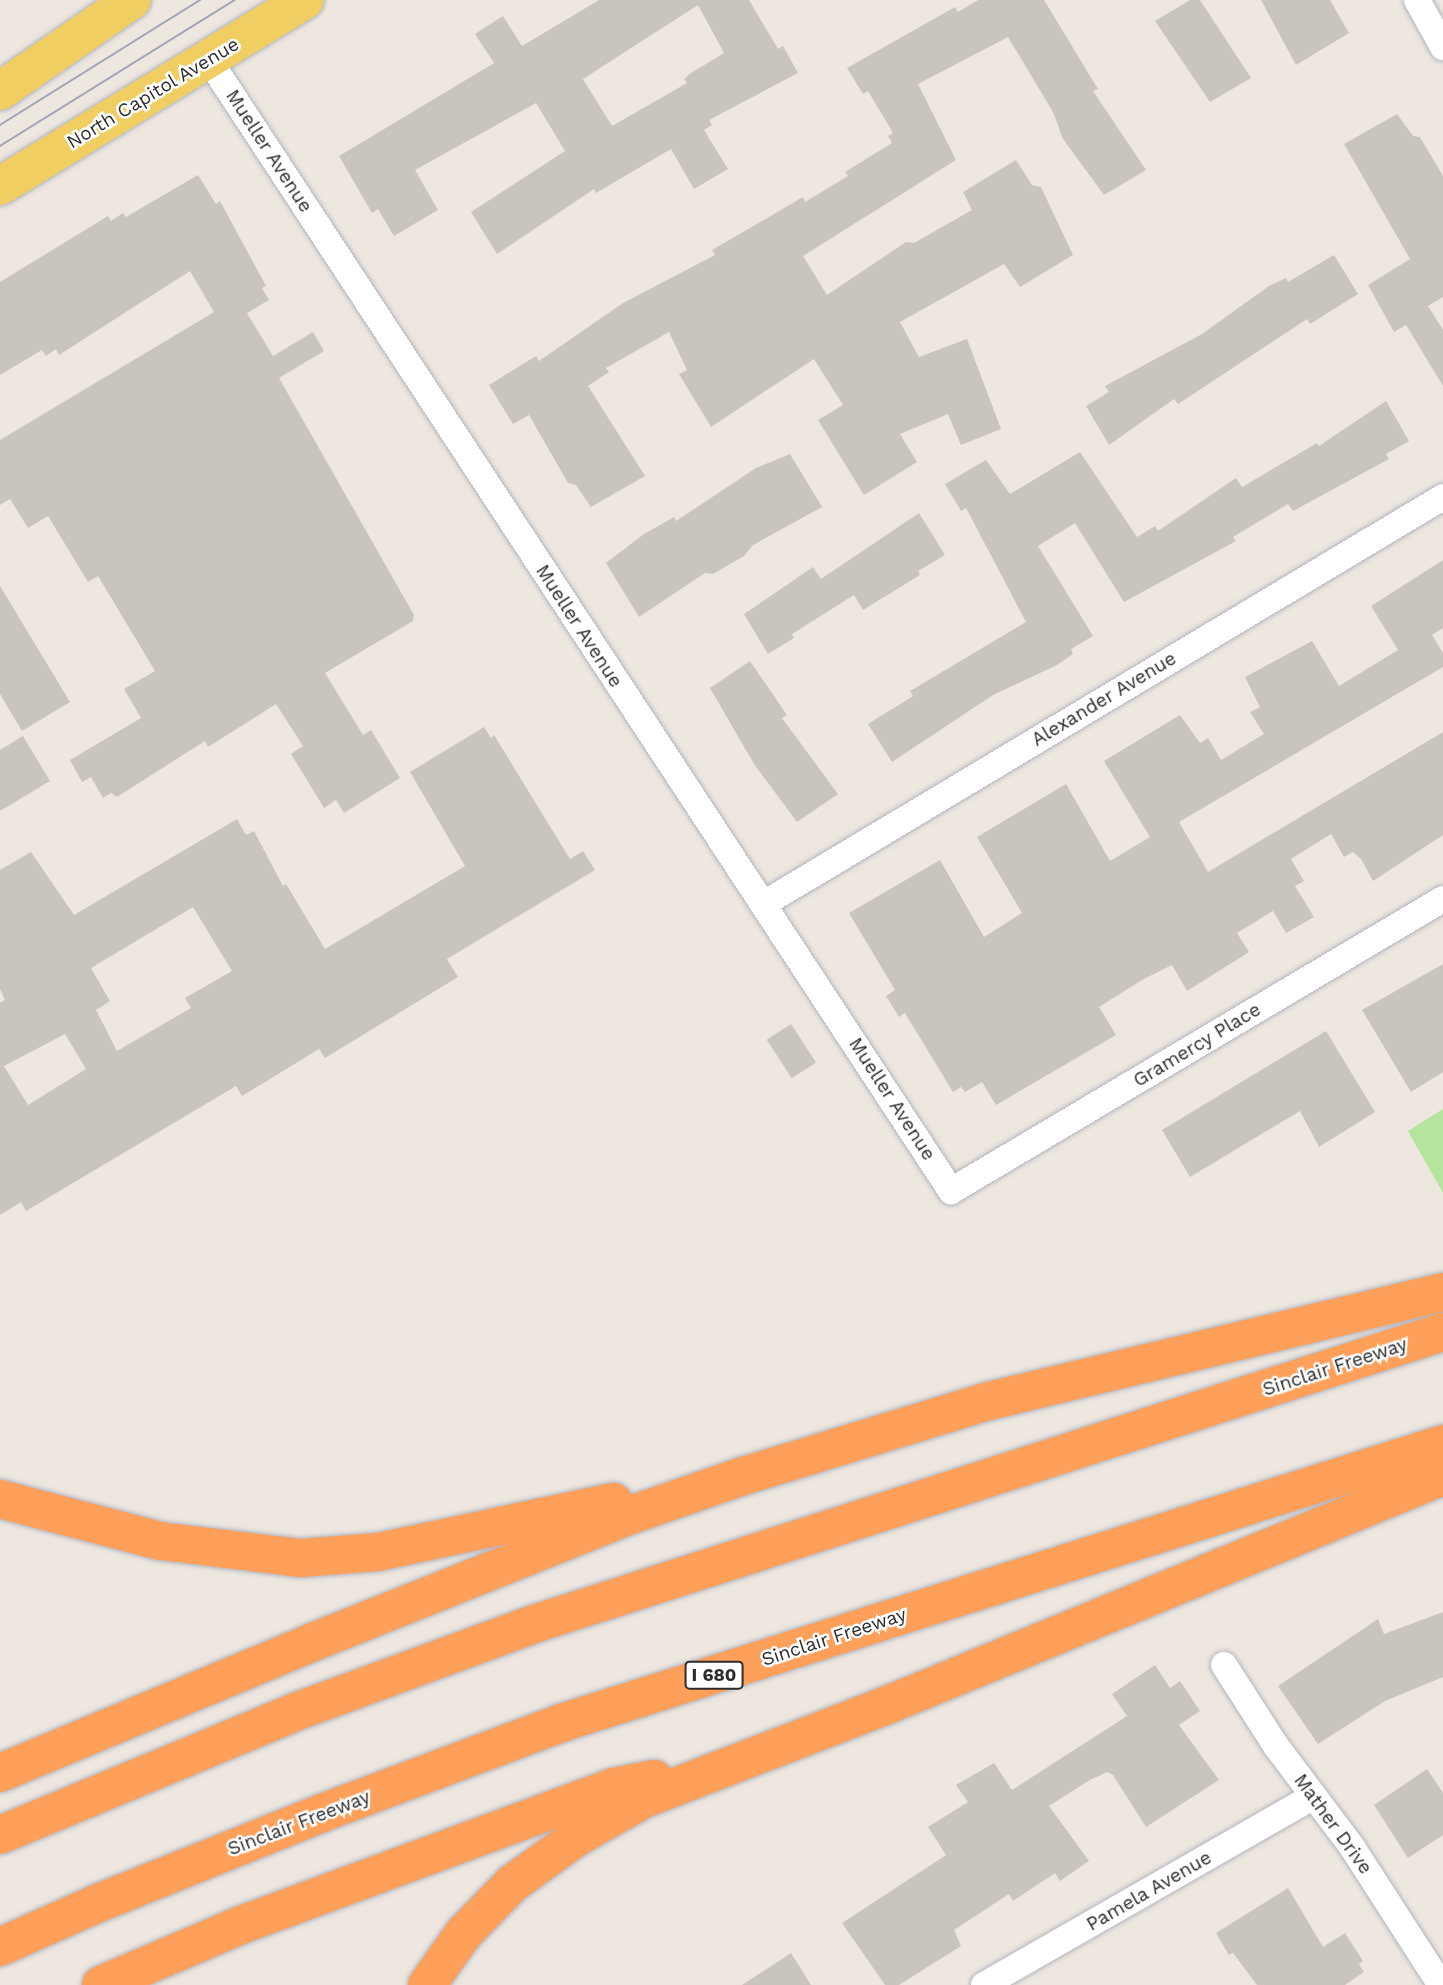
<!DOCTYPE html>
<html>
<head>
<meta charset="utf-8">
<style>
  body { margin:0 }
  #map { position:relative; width:1443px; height:1985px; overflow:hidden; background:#eee7df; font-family:"Work Sans",sans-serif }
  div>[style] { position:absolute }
  .green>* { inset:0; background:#b5e49c }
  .building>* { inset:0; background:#c9c5bd; transform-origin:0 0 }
  .roads { filter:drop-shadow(0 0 2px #b2b5c0) drop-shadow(0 0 2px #b2b5c0) }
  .street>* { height:26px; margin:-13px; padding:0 13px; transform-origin:13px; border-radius:13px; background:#fff }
  .primary>* { height:38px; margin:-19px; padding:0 19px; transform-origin:19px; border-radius:19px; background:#f1ce61 }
  .highway>* { height:38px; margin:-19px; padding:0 19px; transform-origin:19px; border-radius:19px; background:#fe9f5a }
  .tram>* { height:2px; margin:-1px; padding:0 1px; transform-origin:1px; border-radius:1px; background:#a1a5b7 }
  span { translate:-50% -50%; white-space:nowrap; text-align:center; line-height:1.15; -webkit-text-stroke:5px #fff; paint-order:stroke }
  .shield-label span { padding:2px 5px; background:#fff; border:2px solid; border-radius:5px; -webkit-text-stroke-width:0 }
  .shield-label { font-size:18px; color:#2c2c2c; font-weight:700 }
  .street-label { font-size:19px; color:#2c2c2c }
</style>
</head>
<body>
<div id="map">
  <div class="green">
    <div style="clip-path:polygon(1443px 1109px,1443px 1193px,1408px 1131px)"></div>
  </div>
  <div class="building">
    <div style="clip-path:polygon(evenodd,599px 0,749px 0,778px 49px,783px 46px,798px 73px,709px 120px,712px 125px,704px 130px,728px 169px,694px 189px,671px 149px,596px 193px,594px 189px,497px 254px,471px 212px,565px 151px,536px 103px,415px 170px,438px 210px,394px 236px,378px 209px,372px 213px,339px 156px,494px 63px,475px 34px,503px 16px,522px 46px,599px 0,698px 5px,724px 53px,691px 73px,684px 79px,687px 83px,612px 126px,583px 79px,698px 5px)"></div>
    <div style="clip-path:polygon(978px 0,1044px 0,1098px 89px,1093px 91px,1146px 170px,1104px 195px,1063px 139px,1053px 112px,1008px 37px,918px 84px,956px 160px,803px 256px,827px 295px,906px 242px,914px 243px,972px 210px,963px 192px,1016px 160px,1032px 185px,1041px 187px,1073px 255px,1020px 287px,1004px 264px,900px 322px,919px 357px,967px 339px,1001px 429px,961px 445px,948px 414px,900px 434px,917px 462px,864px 495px,818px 420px,843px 405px,814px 359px,711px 427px,679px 374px,687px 370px,669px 332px,606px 368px,609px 372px,588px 386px,645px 476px,591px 507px,576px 485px,568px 483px,529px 415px,513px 424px,489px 385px,536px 356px,539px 361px,623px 303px,715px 255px,712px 250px,803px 197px,805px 202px,848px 176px,845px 172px,892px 143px,888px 136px,893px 133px,868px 91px,863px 94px,847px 68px,955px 7px,958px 12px)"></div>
    <div style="clip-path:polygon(1190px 0,1200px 0,1251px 78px,1210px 102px,1155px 21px)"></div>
    <div style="clip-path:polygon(1261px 0,1330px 0,1349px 33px,1296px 65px)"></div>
    <div style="clip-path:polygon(1397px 114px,1413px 136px,1420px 137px,1443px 176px,1443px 297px,1428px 306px,1443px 330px,1443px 386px,1406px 325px,1394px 332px,1368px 285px,1410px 259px,1344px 144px)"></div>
    <div style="clip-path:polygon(198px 175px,216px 204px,220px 201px,266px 286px,262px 288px,269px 300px,247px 313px,273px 356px,313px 332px,324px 351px,279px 378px,414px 615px,413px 621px,325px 673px,363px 735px,371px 730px,400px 778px,344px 813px,336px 800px,324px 808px,291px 754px,303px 746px,276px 704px,208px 747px,205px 741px,117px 797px,111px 793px,103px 798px,91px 777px,82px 782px,70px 760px,141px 718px,124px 689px,155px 671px,98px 576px,88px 582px,48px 516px,28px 528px,10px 499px,0 505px,0 440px,214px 312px,190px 271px,59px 355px,56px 349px,46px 356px,42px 350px,0 375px,0 282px,108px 216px,111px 221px,123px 213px,126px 217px)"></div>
    <div style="clip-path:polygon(1334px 255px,1358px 294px,1310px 324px,1307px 319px,1178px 404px,1174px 399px,1109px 445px,1086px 406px,1109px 392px,1105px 386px,1202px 334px,1269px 286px,1286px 278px,1288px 282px)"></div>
    <div style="clip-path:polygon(1386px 401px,1409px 441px,1386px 454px,1389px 459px,1293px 511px,1288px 504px,1233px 537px,1236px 541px,1124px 602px,1075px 523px,1038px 546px,1093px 636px,1071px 649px,1073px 654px,1057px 665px,993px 695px,892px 762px,868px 724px,913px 696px,910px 691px,1026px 622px,966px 508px,961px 511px,945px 484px,986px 460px,1010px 494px,1080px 452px,1137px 537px,1155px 526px,1158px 531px,1236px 478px,1242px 487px,1317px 443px,1319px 446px)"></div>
    <div style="clip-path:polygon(790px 454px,822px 507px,753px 545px,744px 556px,713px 574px,705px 573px,639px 617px,606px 563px,644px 534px,674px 517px,676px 521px,756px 468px)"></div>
    <div style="clip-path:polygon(919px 513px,945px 555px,918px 571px,920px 575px,863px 610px,854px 595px,792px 634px,794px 638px,768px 654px,744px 614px,813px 567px,821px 579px)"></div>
    <div style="clip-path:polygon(1443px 560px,1443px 628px,1432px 635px,1443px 653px,1443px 667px,1179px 822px,1208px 872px,1443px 732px,1443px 835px,1373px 881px,1361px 859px,1353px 852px,1344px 857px,1331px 834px,1291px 859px,1304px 881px,1295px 886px,1314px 917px,1286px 933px,1273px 911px,1237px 933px,1249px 952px,1187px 991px,1172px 965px,1142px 980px,1099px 1007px,1116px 1035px,996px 1105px,982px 1082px,965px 1092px,961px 1087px,953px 1092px,905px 1013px,899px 1017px,886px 996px,895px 990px,849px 913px,940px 860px,984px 937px,1022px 913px,977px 837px,1066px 784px,1110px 861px,1150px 837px,1104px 761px,1180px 715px,1200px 743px,1208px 738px,1221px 760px,1264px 734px,1250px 712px,1260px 707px,1245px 677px,1312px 641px,1339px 686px,1398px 650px,1371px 606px)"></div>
    <div style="clip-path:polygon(0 586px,70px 702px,22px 731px,0 694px)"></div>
    <div style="clip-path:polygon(750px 661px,787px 715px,782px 718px,838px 794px,797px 822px,754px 764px,710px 688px)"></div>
    <div style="clip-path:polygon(evenodd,484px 727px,491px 738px,494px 735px,570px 859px,583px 851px,595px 870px,447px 959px,458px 977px,325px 1058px,319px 1049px,242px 1096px,236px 1086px,26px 1211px,21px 1202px,0 1215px,0 1003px,5px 1000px,0 989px,0 870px,31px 852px,74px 915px,237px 819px,246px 835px,254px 831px,283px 886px,286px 884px,325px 949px,465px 866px,410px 772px,484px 727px,193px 907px,232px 971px,185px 998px,191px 1008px,117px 1051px,96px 1010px,110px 1001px,91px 968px,193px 907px,484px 727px,65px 1034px,86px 1069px,28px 1105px,4px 1066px,65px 1034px)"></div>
    <div style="clip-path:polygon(23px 736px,50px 781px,0 811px,0 750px)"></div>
    <div style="clip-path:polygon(1443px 964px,1443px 1072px,1411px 1092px,1362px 1010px)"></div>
    <div style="left:791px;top:1024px;width:46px;height:29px;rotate:57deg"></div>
    <div style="clip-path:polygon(1326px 1031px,1375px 1112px,1319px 1147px,1300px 1111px,1190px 1177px,1162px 1130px)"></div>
    <div style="clip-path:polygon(1443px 1612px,1443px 1677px,1385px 1701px,1318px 1744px,1278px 1686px,1378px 1619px,1384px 1634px)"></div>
    <div style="clip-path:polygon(1155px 1665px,1170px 1688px,1180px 1681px,1200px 1711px,1179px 1725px,1219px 1780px,1146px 1827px,1113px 1775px,1107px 1772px,1090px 1780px,1049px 1806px,1089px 1861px,1060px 1881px,1055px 1873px,1013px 1901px,1009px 1894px,954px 1930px,961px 1946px,899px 1985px,885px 1985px,842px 1923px,946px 1855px,928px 1827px,968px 1802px,956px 1785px,994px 1763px,1012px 1790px,1127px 1716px,1112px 1694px)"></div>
    <div style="clip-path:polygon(1427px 1769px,1443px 1793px,1443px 1835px,1408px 1858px,1374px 1805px)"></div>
    <div style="clip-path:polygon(1288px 1888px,1323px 1947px,1345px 1933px,1363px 1961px,1359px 1964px,1364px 1972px,1345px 1985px,1257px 1985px,1233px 1953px,1229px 1955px,1216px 1933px)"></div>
    <div style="clip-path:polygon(791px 1953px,811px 1985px,742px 1985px)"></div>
  </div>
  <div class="roads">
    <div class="street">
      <div style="left:1417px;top:0;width:54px;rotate:61deg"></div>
      <div style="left:209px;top:60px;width:1353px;rotate:56.73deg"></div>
      <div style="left:951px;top:1191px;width:572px;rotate:-30.69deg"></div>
      <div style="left:765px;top:903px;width:790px;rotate:-30.91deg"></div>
      <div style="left:1224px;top:1665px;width:96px;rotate:57.3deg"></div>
      <div style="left:1276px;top:1746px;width:126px;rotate:53deg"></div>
      <div style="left:1352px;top:1847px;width:164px;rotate:57.2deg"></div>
      <div style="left:984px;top:1985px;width:380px;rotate:-29.8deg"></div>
    </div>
    <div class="primary">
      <div style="left:0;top:91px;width:160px;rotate:-34.6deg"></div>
      <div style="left:0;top:186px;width:357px;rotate:-31.4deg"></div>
    </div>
    <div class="highway">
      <div style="left:0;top:1499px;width:165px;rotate:14.7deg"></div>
      <div style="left:160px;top:1541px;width:142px;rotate:6.9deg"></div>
      <div style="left:301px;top:1558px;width:77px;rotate:-4.5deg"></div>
      <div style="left:378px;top:1552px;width:241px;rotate:-12deg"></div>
      <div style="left:0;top:1773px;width:339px;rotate:-22.7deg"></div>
      <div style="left:313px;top:1642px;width:339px;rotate:-21.8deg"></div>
      <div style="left:628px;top:1516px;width:122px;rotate:-19.2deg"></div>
      <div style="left:743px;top:1476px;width:257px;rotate:-17deg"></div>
      <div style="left:989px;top:1401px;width:467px;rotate:-13.5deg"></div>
      <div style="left:0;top:1835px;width:320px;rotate:-22.6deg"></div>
      <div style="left:295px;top:1712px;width:258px;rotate:-20.2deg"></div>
      <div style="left:537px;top:1623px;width:952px;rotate:-17.81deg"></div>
      <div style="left:0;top:1947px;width:105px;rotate:-24.1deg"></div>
      <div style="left:96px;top:1904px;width:244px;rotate:-21.9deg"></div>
      <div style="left:322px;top:1813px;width:255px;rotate:-20.6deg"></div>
      <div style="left:561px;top:1723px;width:925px;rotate:-17.55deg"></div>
      <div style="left:101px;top:1985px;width:152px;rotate:-23.2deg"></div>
      <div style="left:241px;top:1925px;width:398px;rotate:-20.3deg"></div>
      <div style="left:614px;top:1787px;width:41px;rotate:-11.3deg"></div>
      <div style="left:427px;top:1985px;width:64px;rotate:-54.6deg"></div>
      <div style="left:464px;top:1933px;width:70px;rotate:-45.6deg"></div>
      <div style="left:513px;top:1883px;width:79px;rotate:-35.7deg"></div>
      <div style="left:577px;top:1837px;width:77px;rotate:-29.6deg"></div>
      <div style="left:644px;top:1799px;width:258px;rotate:-21.1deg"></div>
      <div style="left:885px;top:1706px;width:604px;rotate:-22.4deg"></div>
    </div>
  </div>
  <div class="tram">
    <div style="left:0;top:125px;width:236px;rotate:-32deg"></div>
    <div style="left:0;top:146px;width:277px;rotate:-31.9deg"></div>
  </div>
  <div class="shield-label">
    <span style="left:714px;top:1675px">I 680</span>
  </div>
  <div class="street-label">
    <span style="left:153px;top:93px;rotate:-31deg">North Capitol Avenue</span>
    <span style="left:269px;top:151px;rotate:57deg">Mueller Avenue</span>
    <span style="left:579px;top:626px;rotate:57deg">Mueller Avenue</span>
    <span style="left:1104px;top:699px;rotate:-31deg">Alexander Avenue</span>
    <span style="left:1197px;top:1045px;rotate:-31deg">Gramercy Place</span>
    <span style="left:892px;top:1099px;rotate:57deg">Mueller Avenue</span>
    <span style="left:1335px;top:1367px;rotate:-18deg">Sinclair Freeway</span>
    <span style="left:834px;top:1637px;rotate:-18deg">Sinclair Freeway</span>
    <span style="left:299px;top:1823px;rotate:-21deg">Sinclair Freeway</span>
    <span style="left:1333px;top:1824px;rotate:54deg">Mather Drive</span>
    <span style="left:1149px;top:1891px;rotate:-30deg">Pamela Avenue</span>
  </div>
</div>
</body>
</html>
